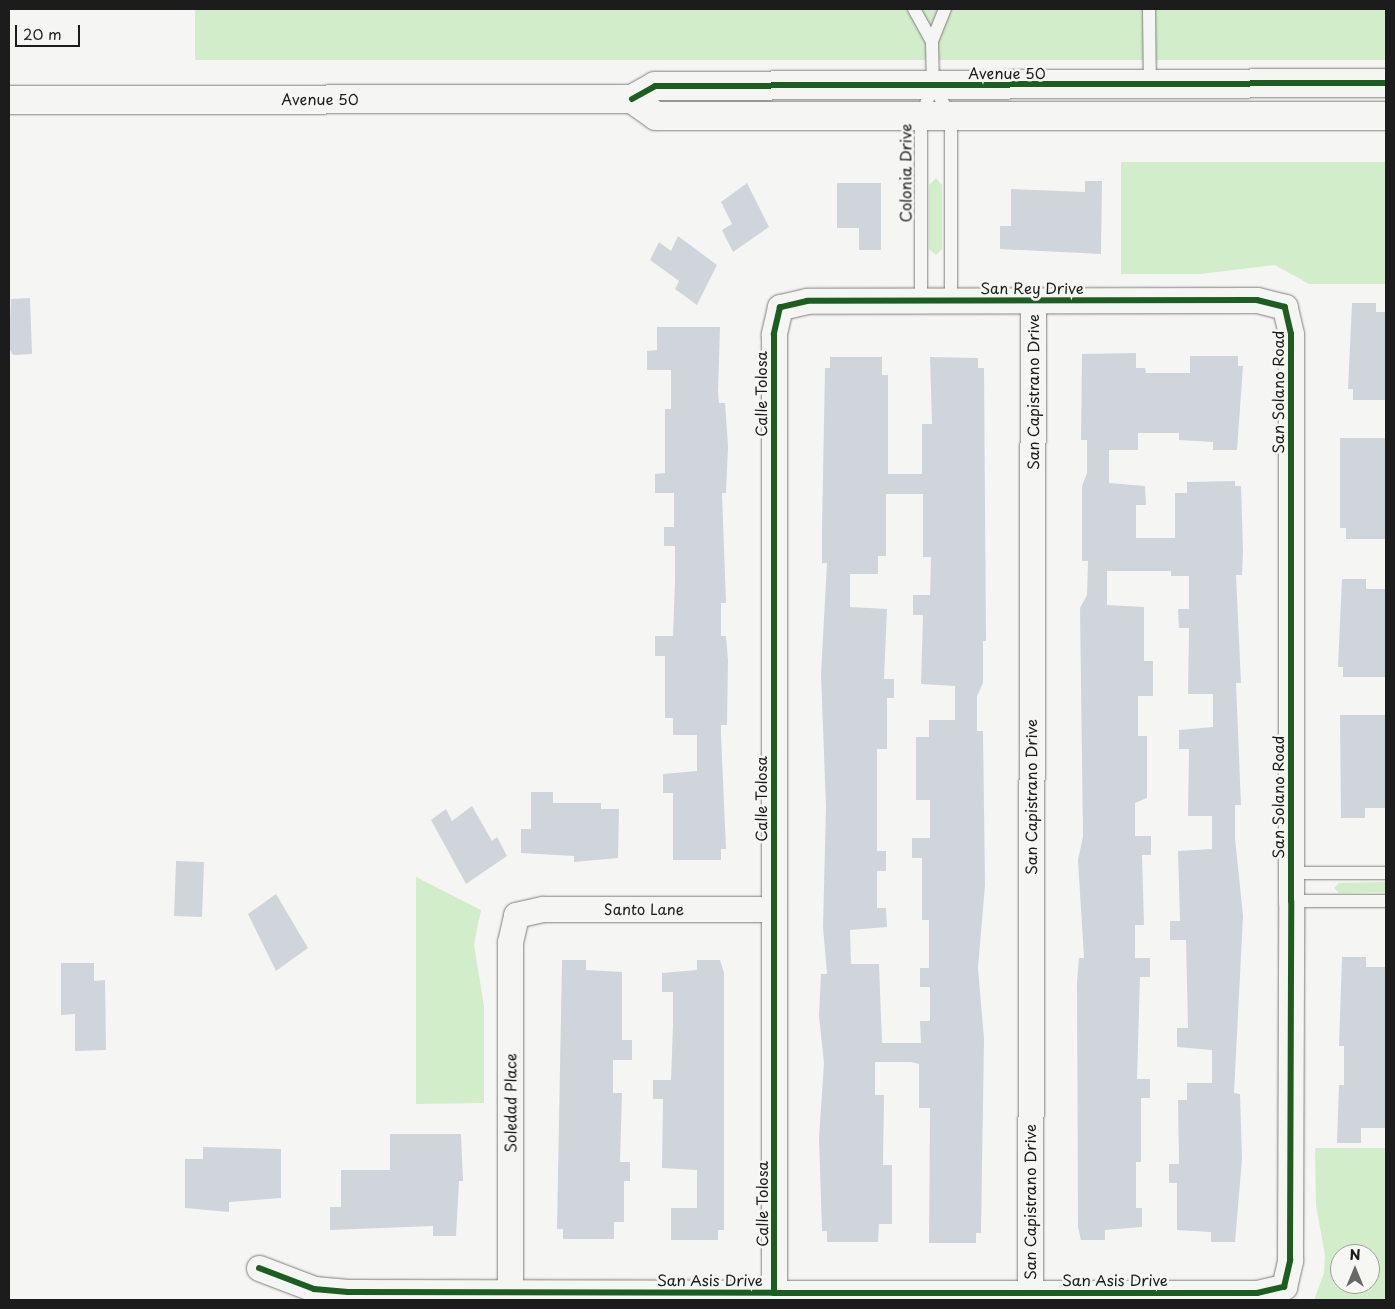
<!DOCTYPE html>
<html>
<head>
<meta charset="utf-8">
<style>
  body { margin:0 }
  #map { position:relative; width:1395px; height:1309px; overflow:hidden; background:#f5f5f3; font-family:"Playpen Sans",sans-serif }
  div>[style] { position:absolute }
  .green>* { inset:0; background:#d1edc9; transform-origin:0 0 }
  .building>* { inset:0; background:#d0d5dc; transform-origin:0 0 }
  .roads { filter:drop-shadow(0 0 1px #7e7e7d) drop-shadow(0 0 1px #7e7e7d) }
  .lane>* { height:12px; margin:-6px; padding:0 6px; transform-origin:6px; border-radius:6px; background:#f5f5f3 }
  .street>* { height:25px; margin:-12.5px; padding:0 12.5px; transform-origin:12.5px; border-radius:12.5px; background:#f5f5f3 }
  .secondary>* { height:28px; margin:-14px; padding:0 14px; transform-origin:14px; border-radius:14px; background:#f5f5f3 }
  .cycleway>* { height:6px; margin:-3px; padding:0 3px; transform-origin:3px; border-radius:3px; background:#1b5e20 }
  span { translate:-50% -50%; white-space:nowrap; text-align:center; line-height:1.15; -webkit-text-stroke:5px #f6f6f2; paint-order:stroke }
  .street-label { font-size:15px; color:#1c1c1c }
  .frame { position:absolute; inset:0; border:10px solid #1c1c1c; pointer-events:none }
  .north { position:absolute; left:1330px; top:1244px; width:50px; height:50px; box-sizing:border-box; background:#f6f6f2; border:1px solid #9f9f9c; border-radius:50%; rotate:0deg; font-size:14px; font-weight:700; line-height:20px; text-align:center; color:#1c1c1c }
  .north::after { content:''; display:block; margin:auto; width:18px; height:22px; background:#686867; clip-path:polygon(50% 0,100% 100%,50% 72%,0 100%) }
  .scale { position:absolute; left:15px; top:25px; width:65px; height:22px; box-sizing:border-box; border:2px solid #1c1c1c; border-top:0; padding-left:6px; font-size:15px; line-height:18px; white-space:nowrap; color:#1c1c1c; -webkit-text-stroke:4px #f6f6f2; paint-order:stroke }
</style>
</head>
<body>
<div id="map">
  <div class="green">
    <div style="left:195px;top:9px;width:1191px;height:51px"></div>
    <div style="clip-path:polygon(1121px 162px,1386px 162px,1386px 284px,1309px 284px,1275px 265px,1201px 274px,1121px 274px)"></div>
    <div style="clip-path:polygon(936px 178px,942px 185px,942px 249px,936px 255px,929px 249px,929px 185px)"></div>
    <div style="clip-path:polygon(416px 877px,481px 910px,474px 944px,484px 1007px,484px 1103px,416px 1104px)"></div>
    <div style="clip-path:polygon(1386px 882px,1386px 892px,1339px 893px,1334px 888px,1339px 883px)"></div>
    <div style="clip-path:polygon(evenodd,1315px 1148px,1386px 1148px,1386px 1300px,1314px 1300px,1324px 1273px,1325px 1255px,1316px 1205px,1315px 1148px,1340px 1254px,1370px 1254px,1370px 1284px,1340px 1284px,1340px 1254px)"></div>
  </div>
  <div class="building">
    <div style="clip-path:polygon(1085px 181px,1102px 181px,1101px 254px,1000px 249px,1000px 226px,1011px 226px,1011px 189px,1085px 192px)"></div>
    <div style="clip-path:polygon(747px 183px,769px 227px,733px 252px,722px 230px,732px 224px,721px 202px)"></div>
    <div style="clip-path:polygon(837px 183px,881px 183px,881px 250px,859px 250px,859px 228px,837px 228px)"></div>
    <div style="clip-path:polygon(678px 236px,717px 265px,697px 305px,675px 289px,679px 281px,650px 260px,659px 242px,671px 251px)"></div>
    <div style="clip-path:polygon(30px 298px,32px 354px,13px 355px,9px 348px,11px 299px)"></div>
    <div style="clip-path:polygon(1352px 303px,1376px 303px,1376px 312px,1386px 312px,1386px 400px,1353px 400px,1353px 389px,1348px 389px)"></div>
    <div style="clip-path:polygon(657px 327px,720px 327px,718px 392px,719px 403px,725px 403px,728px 446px,726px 493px,722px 493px,726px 603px,721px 603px,721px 636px,726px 636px,728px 660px,727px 725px,721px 725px,721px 735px,726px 849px,721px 849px,721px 860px,673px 860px,673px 793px,663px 793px,663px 774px,697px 771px,697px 735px,673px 735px,673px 718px,665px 718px,665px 656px,655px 656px,655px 636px,673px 636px,675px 580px,675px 546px,664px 546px,664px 527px,674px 527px,674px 493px,655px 493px,655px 474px,665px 473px,665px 409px,671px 409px,671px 370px,647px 370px,647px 351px,657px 350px)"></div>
    <div style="clip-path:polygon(1136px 353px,1136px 368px,1145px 368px,1146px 373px,1190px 373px,1190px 356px,1238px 356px,1238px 366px,1243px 366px,1237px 450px,1213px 450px,1213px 442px,1179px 440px,1179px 433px,1138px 433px,1138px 450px,1109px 450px,1109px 483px,1145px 486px,1146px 505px,1136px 505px,1136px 538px,1175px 538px,1175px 493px,1187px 493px,1187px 482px,1235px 481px,1235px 486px,1241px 486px,1243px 551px,1242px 575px,1236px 575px,1241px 683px,1236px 683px,1241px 805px,1235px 805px,1235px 838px,1243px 916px,1234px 1093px,1240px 1094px,1242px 1159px,1235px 1242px,1211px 1242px,1211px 1232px,1177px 1230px,1177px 1183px,1169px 1183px,1169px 1164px,1179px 1164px,1178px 1100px,1187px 1100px,1187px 1083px,1212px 1083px,1212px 1050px,1177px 1047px,1177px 1028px,1188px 1028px,1186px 940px,1170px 940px,1170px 921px,1180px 921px,1178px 851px,1212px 849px,1212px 816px,1188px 816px,1189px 749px,1179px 749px,1179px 730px,1213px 727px,1213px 694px,1188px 694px,1189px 628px,1179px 628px,1178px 609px,1189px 609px,1189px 576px,1171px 576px,1171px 571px,1107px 571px,1107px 605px,1144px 607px,1144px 661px,1153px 661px,1153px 696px,1138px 696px,1138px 736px,1147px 736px,1147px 798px,1135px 803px,1135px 836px,1151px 836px,1151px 855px,1142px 855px,1144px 925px,1135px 925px,1135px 958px,1150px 958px,1150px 977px,1140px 977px,1137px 1079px,1150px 1079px,1150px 1098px,1141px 1098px,1141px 1162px,1136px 1162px,1136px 1208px,1142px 1208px,1142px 1227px,1105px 1230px,1105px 1240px,1081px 1240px,1078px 1227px,1077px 982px,1079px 958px,1084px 958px,1078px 860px,1083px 836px,1080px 608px,1087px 595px,1088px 561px,1082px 561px,1082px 486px,1087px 473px,1087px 440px,1081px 440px,1082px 354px)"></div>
    <div style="clip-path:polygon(evenodd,830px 357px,882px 357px,882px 375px,888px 375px,888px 474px,922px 474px,922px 424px,932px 424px,930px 357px,978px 358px,978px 368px,984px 368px,986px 641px,983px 641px,983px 683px,977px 696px,977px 731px,983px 731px,985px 885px,978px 968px,984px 1039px,981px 1233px,976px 1233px,976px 1243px,929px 1243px,930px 1108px,919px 1108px,919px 1064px,911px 1062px,875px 1062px,875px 1095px,884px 1095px,883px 1165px,892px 1165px,892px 1224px,879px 1224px,878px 1242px,827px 1242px,827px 1231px,822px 1231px,819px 1138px,824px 1063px,819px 1016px,821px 974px,827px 974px,823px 927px,826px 807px,821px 674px,827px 563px,822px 563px,822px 529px,825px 368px,830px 368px,830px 357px,886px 494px,923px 494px,923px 557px,931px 557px,930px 595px,913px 595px,913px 615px,923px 615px,921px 684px,955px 686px,955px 720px,929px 720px,929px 737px,916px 737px,916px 800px,930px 800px,930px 838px,912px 838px,912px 858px,922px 858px,922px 920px,929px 920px,929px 968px,920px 968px,920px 987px,930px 987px,930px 1021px,920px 1021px,921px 1043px,882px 1043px,879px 964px,851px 964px,850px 930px,887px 927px,886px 908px,877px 908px,877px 871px,886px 871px,886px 851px,877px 851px,877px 749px,887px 749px,887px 698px,894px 698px,894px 679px,884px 679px,887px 609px,850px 607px,850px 574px,878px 574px,878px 556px,886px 556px,886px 494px)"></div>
    <div style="clip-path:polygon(1340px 438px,1386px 438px,1386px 539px,1346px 539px,1346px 528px,1340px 528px)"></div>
    <div style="clip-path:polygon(1342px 579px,1366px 579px,1366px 589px,1386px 589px,1386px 677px,1343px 677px,1343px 667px,1338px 667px)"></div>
    <div style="clip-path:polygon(1340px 715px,1386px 715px,1386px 808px,1365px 808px,1365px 818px,1341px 818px)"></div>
    <div style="clip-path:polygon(531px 792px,553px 792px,553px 803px,601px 803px,601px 809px,619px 809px,618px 858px,574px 862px,574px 856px,521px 853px,521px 829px,531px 829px)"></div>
    <div style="clip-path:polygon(472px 806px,492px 841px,497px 837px,507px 856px,466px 884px,431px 820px,446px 809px,452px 821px)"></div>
    <div style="left:176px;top:861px;width:28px;height:55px;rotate:2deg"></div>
    <div style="clip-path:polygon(276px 894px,308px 948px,276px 971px,248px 914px)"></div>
    <div style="clip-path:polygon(1342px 957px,1366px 957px,1366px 967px,1386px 967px,1386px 1128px,1361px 1128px,1361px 1143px,1337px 1143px,1339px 1085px,1344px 1085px,1344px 1046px,1339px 1046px)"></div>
    <div style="clip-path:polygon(562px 960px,586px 960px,586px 970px,622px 972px,622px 1040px,632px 1040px,632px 1060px,613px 1060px,613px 1093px,622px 1093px,620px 1162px,630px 1162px,630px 1181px,624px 1181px,624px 1222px,614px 1222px,614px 1239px,563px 1239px,563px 1229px,557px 1229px)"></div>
    <div style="clip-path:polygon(697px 960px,720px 960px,724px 973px,724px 1230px,718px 1230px,718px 1240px,671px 1240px,671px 1208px,697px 1208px,697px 1170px,662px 1168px,663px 1099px,653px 1099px,653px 1080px,671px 1080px,673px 1025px,673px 992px,662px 992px,662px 973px,697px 970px)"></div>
    <div style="clip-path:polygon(61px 963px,94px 963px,94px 981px,105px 980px,106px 1050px,75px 1051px,75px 1014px,61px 1015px)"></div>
    <div style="clip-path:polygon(390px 1134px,461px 1134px,463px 1181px,459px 1181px,456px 1236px,433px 1236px,433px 1226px,330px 1230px,330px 1207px,341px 1207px,341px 1170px,390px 1170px)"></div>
    <div style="clip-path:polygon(203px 1147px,281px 1149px,281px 1198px,229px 1202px,229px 1212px,185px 1208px,185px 1159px,203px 1159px)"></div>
  </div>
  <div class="roads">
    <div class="lane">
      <div style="left:914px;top:9px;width:37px;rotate:61deg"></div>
      <div style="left:1149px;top:9px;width:77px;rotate:89.3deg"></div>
      <div style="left:933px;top:86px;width:35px;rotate:59deg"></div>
      <div style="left:951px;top:116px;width:185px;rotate:90deg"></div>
      <div style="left:921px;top:301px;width:185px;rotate:-90deg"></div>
      <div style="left:921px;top:116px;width:32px;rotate:-68deg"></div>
      <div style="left:933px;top:86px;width:45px;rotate:-91.3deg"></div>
      <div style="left:932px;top:41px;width:35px;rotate:-68deg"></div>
      <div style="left:1291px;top:873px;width:95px"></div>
      <div style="left:1291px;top:901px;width:95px"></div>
    </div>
    <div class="street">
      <div style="left:259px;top:1268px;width:59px;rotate:20.9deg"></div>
      <div style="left:314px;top:1289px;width:34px;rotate:5deg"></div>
      <div style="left:348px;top:1292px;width:426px;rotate:0.1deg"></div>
      <div style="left:774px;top:1293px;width:483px"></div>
      <div style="left:1257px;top:1293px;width:28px;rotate:-13deg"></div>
      <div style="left:1284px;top:1287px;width:28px;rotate:-77deg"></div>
      <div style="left:1290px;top:1260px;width:359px;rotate:-89.8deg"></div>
      <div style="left:1291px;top:901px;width:567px;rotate:-90deg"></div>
      <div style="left:1291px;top:334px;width:28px;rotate:-103deg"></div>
      <div style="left:1285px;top:307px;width:29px;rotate:-166deg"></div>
      <div style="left:1257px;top:300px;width:450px;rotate:179.9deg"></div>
      <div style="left:807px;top:301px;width:28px;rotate:167deg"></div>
      <div style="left:780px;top:307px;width:28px;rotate:103deg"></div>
      <div style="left:774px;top:334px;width:959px;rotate:90deg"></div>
      <div style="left:510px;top:1292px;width:350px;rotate:-90deg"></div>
      <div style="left:510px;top:942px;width:28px;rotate:-77deg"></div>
      <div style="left:516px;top:915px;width:28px;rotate:-13deg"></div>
      <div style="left:543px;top:909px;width:231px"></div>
      <div style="left:1030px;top:1293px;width:992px;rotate:-89.83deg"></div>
    </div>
    <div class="secondary">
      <div style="left:632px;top:99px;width:29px;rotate:35deg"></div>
      <div style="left:656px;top:116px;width:730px"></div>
      <div style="left:9px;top:100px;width:623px;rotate:-0.09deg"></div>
      <div style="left:632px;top:99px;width:26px;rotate:-29deg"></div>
      <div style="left:655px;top:86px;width:731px;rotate:-0.24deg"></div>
    </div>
  </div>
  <div class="cycleway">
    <div style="left:632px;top:99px;width:26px;rotate:-29deg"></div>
    <div style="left:655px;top:86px;width:731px;rotate:-0.24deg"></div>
    <div style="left:259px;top:1268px;width:59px;rotate:20.9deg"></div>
    <div style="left:314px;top:1289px;width:34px;rotate:5deg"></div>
    <div style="left:348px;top:1292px;width:426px;rotate:0.1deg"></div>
    <div style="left:774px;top:1293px;width:483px"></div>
    <div style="left:1257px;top:1293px;width:28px;rotate:-13deg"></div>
    <div style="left:1284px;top:1287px;width:28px;rotate:-77deg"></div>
    <div style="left:1290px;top:1260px;width:359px;rotate:-89.8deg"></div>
    <div style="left:1291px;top:901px;width:567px;rotate:-90deg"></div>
    <div style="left:1291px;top:334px;width:28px;rotate:-103deg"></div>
    <div style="left:1285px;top:307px;width:29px;rotate:-166deg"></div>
    <div style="left:1257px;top:300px;width:450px;rotate:179.9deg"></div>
    <div style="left:807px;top:301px;width:28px;rotate:167deg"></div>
    <div style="left:780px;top:307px;width:28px;rotate:103deg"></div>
    <div style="left:774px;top:334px;width:959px;rotate:90deg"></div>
  </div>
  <div class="street-label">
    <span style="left:1007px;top:73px">Avenue 50</span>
    <span style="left:320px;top:99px">Avenue 50</span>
    <span style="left:905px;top:173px;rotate:-90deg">Colonia Drive</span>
    <span style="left:1032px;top:288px">San Rey Drive</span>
    <span style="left:1033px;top:392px;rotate:-90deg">San Capistrano Drive</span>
    <span style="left:1278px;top:392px;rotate:-90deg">San Solano Road</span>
    <span style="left:761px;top:394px;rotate:-90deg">Calle Tolosa</span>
    <span style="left:1031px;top:797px;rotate:-90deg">San Capistrano Drive</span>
    <span style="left:1278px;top:797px;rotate:-90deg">San Solano Road</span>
    <span style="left:761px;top:799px;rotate:-90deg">Calle Tolosa</span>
    <span style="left:644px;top:909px">Santo Lane</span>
    <span style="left:510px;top:1103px;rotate:-90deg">Soledad Place</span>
    <span style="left:1030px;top:1202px;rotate:-90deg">San Capistrano Drive</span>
    <span style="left:762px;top:1204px;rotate:-90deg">Calle Tolosa</span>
    <span style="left:710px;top:1280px">San Asis Drive</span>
    <span style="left:1115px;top:1280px">San Asis Drive</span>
  </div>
  <div class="frame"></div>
  <div class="north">N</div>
  <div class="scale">20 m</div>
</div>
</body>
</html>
